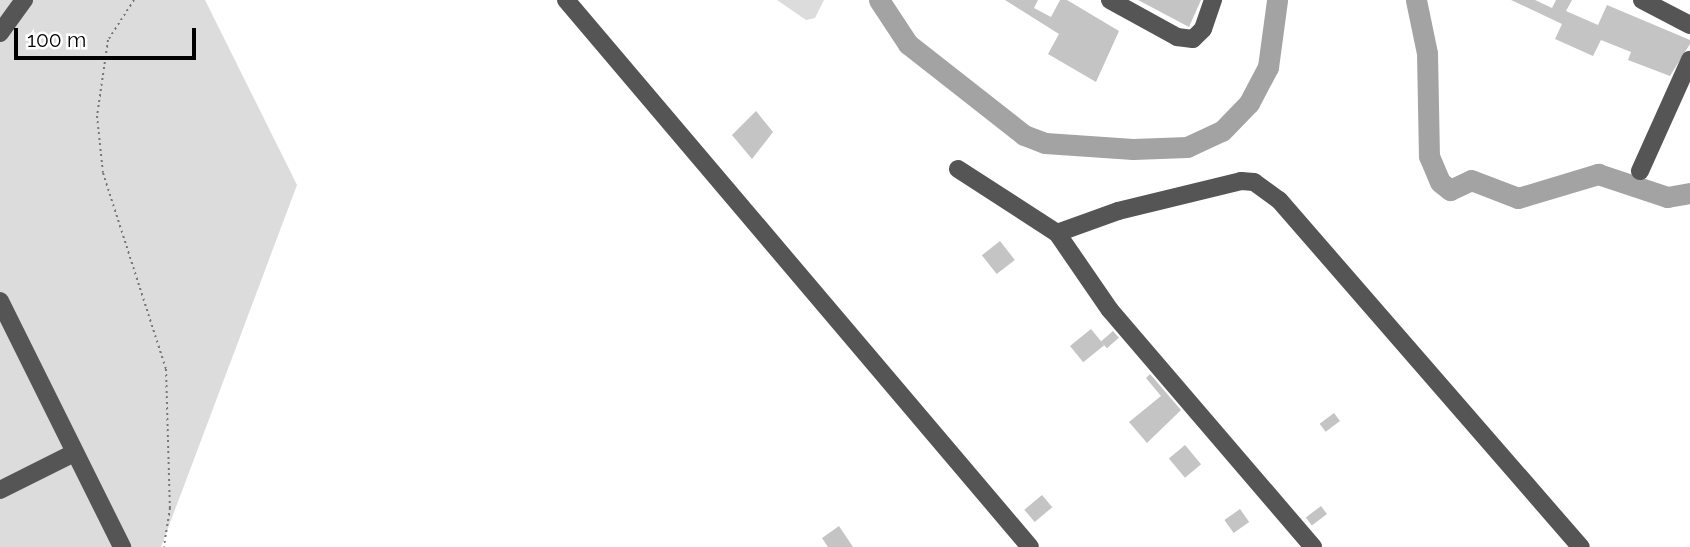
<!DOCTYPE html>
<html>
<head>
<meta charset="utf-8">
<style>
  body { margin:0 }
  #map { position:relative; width:1690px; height:547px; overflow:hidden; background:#fff; font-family:Raleway,sans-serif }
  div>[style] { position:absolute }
  .green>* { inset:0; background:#dcdcdc }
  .river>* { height:21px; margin:-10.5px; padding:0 10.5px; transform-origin:10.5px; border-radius:10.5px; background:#a3a3a3 }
  .building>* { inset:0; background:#c4c4c4; transform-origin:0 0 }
  .path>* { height:2px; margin-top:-1px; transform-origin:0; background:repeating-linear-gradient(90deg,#777 0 2px,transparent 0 5.5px) }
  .minor>* { height:18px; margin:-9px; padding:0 9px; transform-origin:9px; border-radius:9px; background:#555 }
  span { translate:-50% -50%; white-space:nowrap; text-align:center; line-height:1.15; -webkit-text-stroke:6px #fff; paint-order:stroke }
  .scale { position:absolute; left:14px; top:28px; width:182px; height:32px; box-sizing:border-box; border:4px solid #000; border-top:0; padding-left:9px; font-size:21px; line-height:24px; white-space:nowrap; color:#000; -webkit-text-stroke:5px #fff; paint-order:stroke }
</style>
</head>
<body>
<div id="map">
  <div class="green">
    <div style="clip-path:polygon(0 0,205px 0,297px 185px,161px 547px,0 547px)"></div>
    <div style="clip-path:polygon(777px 0,824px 0,815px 18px,806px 20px)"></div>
  </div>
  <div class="river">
    <div style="left:879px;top:0;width:53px;rotate:56.6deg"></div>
    <div style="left:908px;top:44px;width:147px;rotate:38.1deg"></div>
    <div style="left:1024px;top:135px;width:22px;rotate:21deg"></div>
    <div style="left:1045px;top:143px;width:88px;rotate:3.9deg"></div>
    <div style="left:1133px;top:149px;width:54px;rotate:-2.1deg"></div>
    <div style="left:1187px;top:147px;width:38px;rotate:-25deg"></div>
    <div style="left:1222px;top:131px;width:39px;rotate:-46deg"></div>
    <div style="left:1249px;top:103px;width:41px;rotate:-62.2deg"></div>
    <div style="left:1268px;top:67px;width:68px;rotate:-82.3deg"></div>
    <div style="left:1416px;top:0;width:54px;rotate:78.3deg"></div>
    <div style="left:1427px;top:53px;width:103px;rotate:88.9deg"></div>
    <div style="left:1429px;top:156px;width:28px;rotate:67deg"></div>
    <div style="left:1440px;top:182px;width:13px;rotate:39deg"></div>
    <div style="left:1450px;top:190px;width:23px;rotate:-25deg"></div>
    <div style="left:1471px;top:180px;width:50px;rotate:21deg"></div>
    <div style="left:1518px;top:198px;width:84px;rotate:-16.7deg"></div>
    <div style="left:1598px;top:174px;width:73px;rotate:18.4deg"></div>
    <div style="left:1667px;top:197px;width:23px;rotate:-10deg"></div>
  </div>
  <div class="building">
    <div style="clip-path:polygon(1005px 0,1038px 0,1034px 8px,1051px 17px,1060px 0,1067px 0,1119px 31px,1096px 82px,1048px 54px,1059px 34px)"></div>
    <div style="clip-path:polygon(1138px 0,1201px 0,1189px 27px)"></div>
    <div style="clip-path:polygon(1511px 0,1535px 0,1552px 8px,1556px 0,1572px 0,1566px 11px,1598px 25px,1607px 5px,1690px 40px,1690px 44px,1670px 76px,1628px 60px,1631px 52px,1601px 40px,1593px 56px,1555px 39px,1562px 24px)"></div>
    <div style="clip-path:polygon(756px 111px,773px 132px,752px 159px,732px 135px)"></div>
    <div style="left:1000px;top:241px;width:24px;height:23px;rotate:52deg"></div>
    <div style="left:1091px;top:329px;width:21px;height:27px;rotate:51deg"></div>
    <div style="left:1113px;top:331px;width:9px;height:16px;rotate:49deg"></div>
    <div style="clip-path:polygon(1150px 374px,1181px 410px,1147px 443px,1129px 422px,1161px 396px,1146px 378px)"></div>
    <div style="left:1334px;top:413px;width:10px;height:18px;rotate:53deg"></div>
    <div style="left:1185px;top:445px;width:25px;height:21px;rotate:50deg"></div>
    <div style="left:1042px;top:495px;width:16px;height:23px;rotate:50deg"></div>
    <div style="left:1321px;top:506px;width:10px;height:19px;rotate:53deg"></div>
    <div style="left:1240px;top:509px;width:16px;height:19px;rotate:55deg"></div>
    <div style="clip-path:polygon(839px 526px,853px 547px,828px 547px,822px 538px)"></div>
  </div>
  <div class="path">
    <div style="left:134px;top:0;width:48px;rotate:123deg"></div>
    <div style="left:108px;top:40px;width:77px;rotate:98.2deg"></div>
    <div style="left:97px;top:116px;width:57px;rotate:84deg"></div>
    <div style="left:103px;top:173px;width:206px;rotate:72.2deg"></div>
    <div style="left:166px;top:369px;width:139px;rotate:88.4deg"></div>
    <div style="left:170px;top:508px;width:39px;rotate:99deg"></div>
  </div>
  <div class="minor">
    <div style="left:566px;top:0;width:717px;rotate:49.69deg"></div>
    <div style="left:1110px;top:0;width:77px;rotate:28.9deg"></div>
    <div style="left:1177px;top:37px;width:16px;rotate:7deg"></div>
    <div style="left:1193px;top:39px;width:14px;rotate:-45deg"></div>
    <div style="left:1203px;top:29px;width:31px;rotate:-71deg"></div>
    <div style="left:1642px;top:0;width:54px;rotate:27.5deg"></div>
    <div style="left:0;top:33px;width:41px;rotate:-54deg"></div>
    <div style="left:958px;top:169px;width:118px;rotate:32.9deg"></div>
    <div style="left:1057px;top:233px;width:93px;rotate:55.5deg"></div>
    <div style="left:1110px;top:310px;width:312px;rotate:49.4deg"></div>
    <div style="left:1640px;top:171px;width:122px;rotate:-65.8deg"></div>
    <div style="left:1057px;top:233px;width:65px;rotate:-19.8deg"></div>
    <div style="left:1118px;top:211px;width:127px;rotate:-13.7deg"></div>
    <div style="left:1241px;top:181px;width:13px;rotate:4deg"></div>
    <div style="left:1254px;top:182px;width:31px;rotate:36deg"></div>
    <div style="left:1279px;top:200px;width:460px;rotate:49deg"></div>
    <div style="left:0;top:301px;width:275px;rotate:63.6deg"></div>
    <div style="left:0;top:490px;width:83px;rotate:-26.6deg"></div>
  </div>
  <div class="scale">100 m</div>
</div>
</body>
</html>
